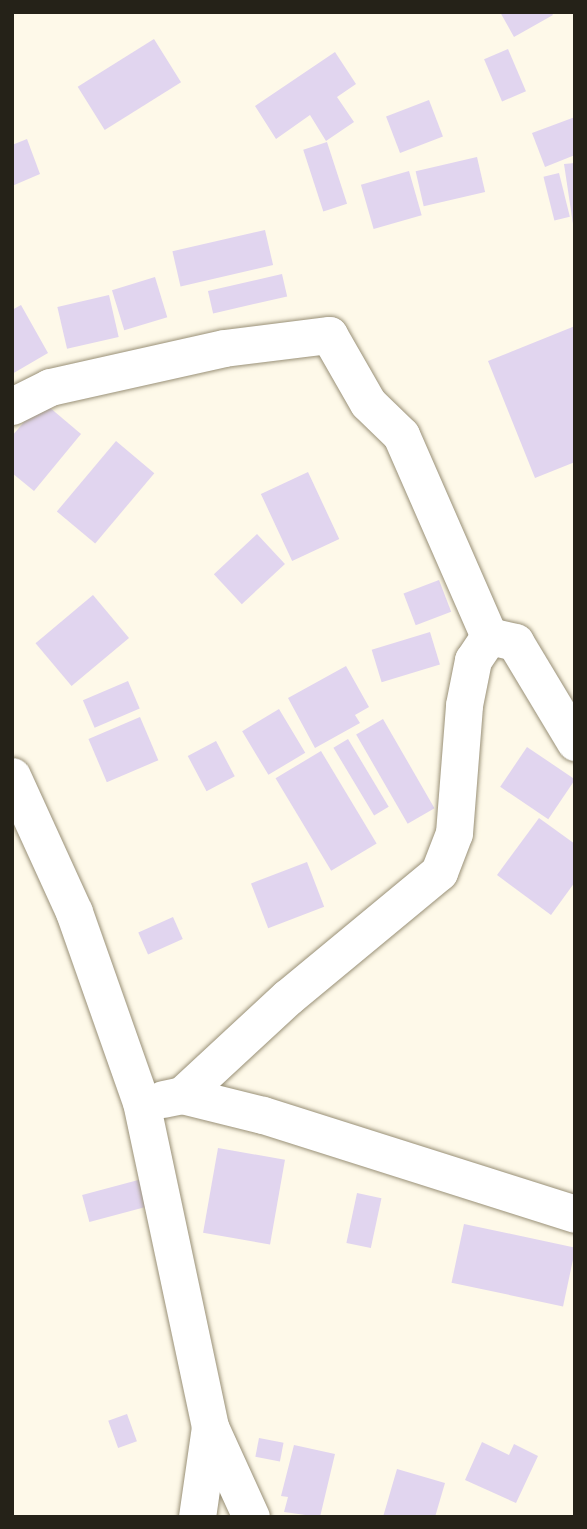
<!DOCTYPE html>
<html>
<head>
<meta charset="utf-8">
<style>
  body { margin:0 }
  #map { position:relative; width:587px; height:1529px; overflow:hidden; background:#fef9e9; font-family:"IBM Plex Sans",sans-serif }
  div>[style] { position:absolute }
  .building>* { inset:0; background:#e1d5ef; transform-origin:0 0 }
  .roads { filter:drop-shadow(0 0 2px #999077) drop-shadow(0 0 2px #999077) }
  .minor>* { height:37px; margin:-18.5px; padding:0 18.5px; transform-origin:18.5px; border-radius:18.5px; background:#fff }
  span { translate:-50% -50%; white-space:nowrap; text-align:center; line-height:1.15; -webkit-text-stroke:5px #fff; paint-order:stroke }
  .frame { position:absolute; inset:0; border:14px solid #252218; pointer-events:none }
</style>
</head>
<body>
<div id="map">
  <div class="building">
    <div style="clip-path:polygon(500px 12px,551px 12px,553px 15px,514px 37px)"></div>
    <div style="left:154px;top:39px;width:51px;height:90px;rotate:58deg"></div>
    <div style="left:508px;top:49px;width:46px;height:26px;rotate:67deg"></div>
    <div style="clip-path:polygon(335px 52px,356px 84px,337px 97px,354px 122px,326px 141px,310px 115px,276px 139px,255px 106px)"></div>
    <div style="left:429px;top:100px;width:39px;height:46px;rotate:69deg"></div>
    <div style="clip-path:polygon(575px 117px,575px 155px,545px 167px,532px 133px)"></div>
    <div style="clip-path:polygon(27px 139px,40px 174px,12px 186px,12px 145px)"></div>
    <div style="left:327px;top:142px;width:65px;height:25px;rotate:72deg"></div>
    <div style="left:477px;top:157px;width:36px;height:63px;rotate:77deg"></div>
    <div style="clip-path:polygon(575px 163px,575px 224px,573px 224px,564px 164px)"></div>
    <div style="left:409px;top:171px;width:46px;height:50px;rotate:74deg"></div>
    <div style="left:559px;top:173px;width:45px;height:16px;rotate:76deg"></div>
    <div style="left:265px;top:230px;width:36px;height:95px;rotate:77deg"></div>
    <div style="left:282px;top:274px;width:23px;height:76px;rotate:77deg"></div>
    <div style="left:155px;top:277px;width:42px;height:45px;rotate:73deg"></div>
    <div style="left:109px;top:295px;width:43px;height:53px;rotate:77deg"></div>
    <div style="clip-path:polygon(21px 305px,48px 353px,12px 374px,12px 310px)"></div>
    <div style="clip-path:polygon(575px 326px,575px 462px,535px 478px,488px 361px)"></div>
    <div style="clip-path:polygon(42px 401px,81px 434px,34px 491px,12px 473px,12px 436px)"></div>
    <div style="left:116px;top:441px;width:50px;height:92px;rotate:40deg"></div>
    <div style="left:308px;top:472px;width:74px;height:52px;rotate:65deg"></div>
    <div style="left:257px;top:534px;width:41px;height:59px;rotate:47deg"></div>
    <div style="left:439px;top:580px;width:34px;height:38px;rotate:69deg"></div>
    <div style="left:93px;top:595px;width:56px;height:75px;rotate:50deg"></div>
    <div style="left:430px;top:632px;width:34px;height:61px;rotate:73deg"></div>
    <div style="clip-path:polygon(346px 666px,369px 707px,355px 715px,360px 723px,315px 748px,288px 698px)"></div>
    <div style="left:128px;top:681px;width:30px;height:49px;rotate:67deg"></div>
    <div style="left:279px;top:709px;width:51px;height:43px;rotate:59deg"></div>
    <div style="left:140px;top:717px;width:47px;height:56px;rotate:67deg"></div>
    <div style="left:383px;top:719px;width:103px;height:31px;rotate:60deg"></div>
    <div style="left:348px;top:739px;width:79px;height:17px;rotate:59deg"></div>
    <div style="left:216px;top:741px;width:40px;height:32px;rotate:62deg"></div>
    <div style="left:527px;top:747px;width:58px;height:48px;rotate:34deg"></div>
    <div style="left:321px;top:751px;width:108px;height:53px;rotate:59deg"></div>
    <div style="clip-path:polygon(539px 818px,575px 844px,575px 882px,551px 915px,497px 875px)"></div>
    <div style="left:307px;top:862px;width:48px;height:60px;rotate:69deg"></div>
    <div style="left:173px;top:917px;width:24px;height:38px;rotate:66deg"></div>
    <div style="left:218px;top:1148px;width:68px;height:86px;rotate:10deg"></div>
    <div style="left:142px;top:1179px;width:28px;height:62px;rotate:75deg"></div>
    <div style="left:357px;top:1193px;width:25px;height:51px;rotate:12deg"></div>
    <div style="left:464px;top:1224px;width:114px;height:60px;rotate:12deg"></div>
    <div style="left:127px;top:1414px;width:29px;height:20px;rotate:70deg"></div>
    <div style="left:259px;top:1438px;width:25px;height:19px;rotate:11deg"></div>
    <div style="clip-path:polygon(482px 1442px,509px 1455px,514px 1444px,538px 1456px,516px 1503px,465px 1480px)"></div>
    <div style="clip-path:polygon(294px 1445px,335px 1454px,320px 1517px,284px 1512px,288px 1497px,281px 1496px)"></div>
    <div style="clip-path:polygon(397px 1469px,445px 1483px,435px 1517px,383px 1517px)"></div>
  </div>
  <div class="roads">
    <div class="minor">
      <div style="left:12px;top:406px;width:42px;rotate:-26.6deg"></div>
      <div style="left:50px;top:387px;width:178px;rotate:-12.6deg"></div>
      <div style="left:224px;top:348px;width:106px;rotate:-7.1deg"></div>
      <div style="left:329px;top:335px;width:78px;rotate:60.2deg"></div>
      <div style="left:368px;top:403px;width:46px;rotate:44.1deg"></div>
      <div style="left:401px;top:435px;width:219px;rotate:66.4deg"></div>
      <div style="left:489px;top:636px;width:27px;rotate:13deg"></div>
      <div style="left:515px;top:642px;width:117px;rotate:59deg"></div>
      <div style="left:12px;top:776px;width:149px;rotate:65.5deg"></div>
      <div style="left:74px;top:912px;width:201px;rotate:70.6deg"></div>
      <div style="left:141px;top:1102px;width:332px;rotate:78deg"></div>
      <div style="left:210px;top:1427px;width:99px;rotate:65.5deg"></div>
      <div style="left:182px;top:1095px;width:144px;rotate:-42.8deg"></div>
      <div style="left:288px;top:997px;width:196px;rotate:-39.6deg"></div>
      <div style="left:439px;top:872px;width:42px;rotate:-69deg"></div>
      <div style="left:454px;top:833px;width:128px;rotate:-85.5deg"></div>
      <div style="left:464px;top:705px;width:46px;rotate:-78.7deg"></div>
      <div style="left:473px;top:660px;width:29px;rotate:-56deg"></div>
      <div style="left:163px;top:1099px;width:19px;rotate:-12deg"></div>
      <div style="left:182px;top:1095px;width:83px;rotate:13.9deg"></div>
      <div style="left:263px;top:1115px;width:327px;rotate:17.6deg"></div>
      <div style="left:197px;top:1517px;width:91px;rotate:-81.8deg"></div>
    </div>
  </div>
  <div class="frame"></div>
</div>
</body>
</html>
